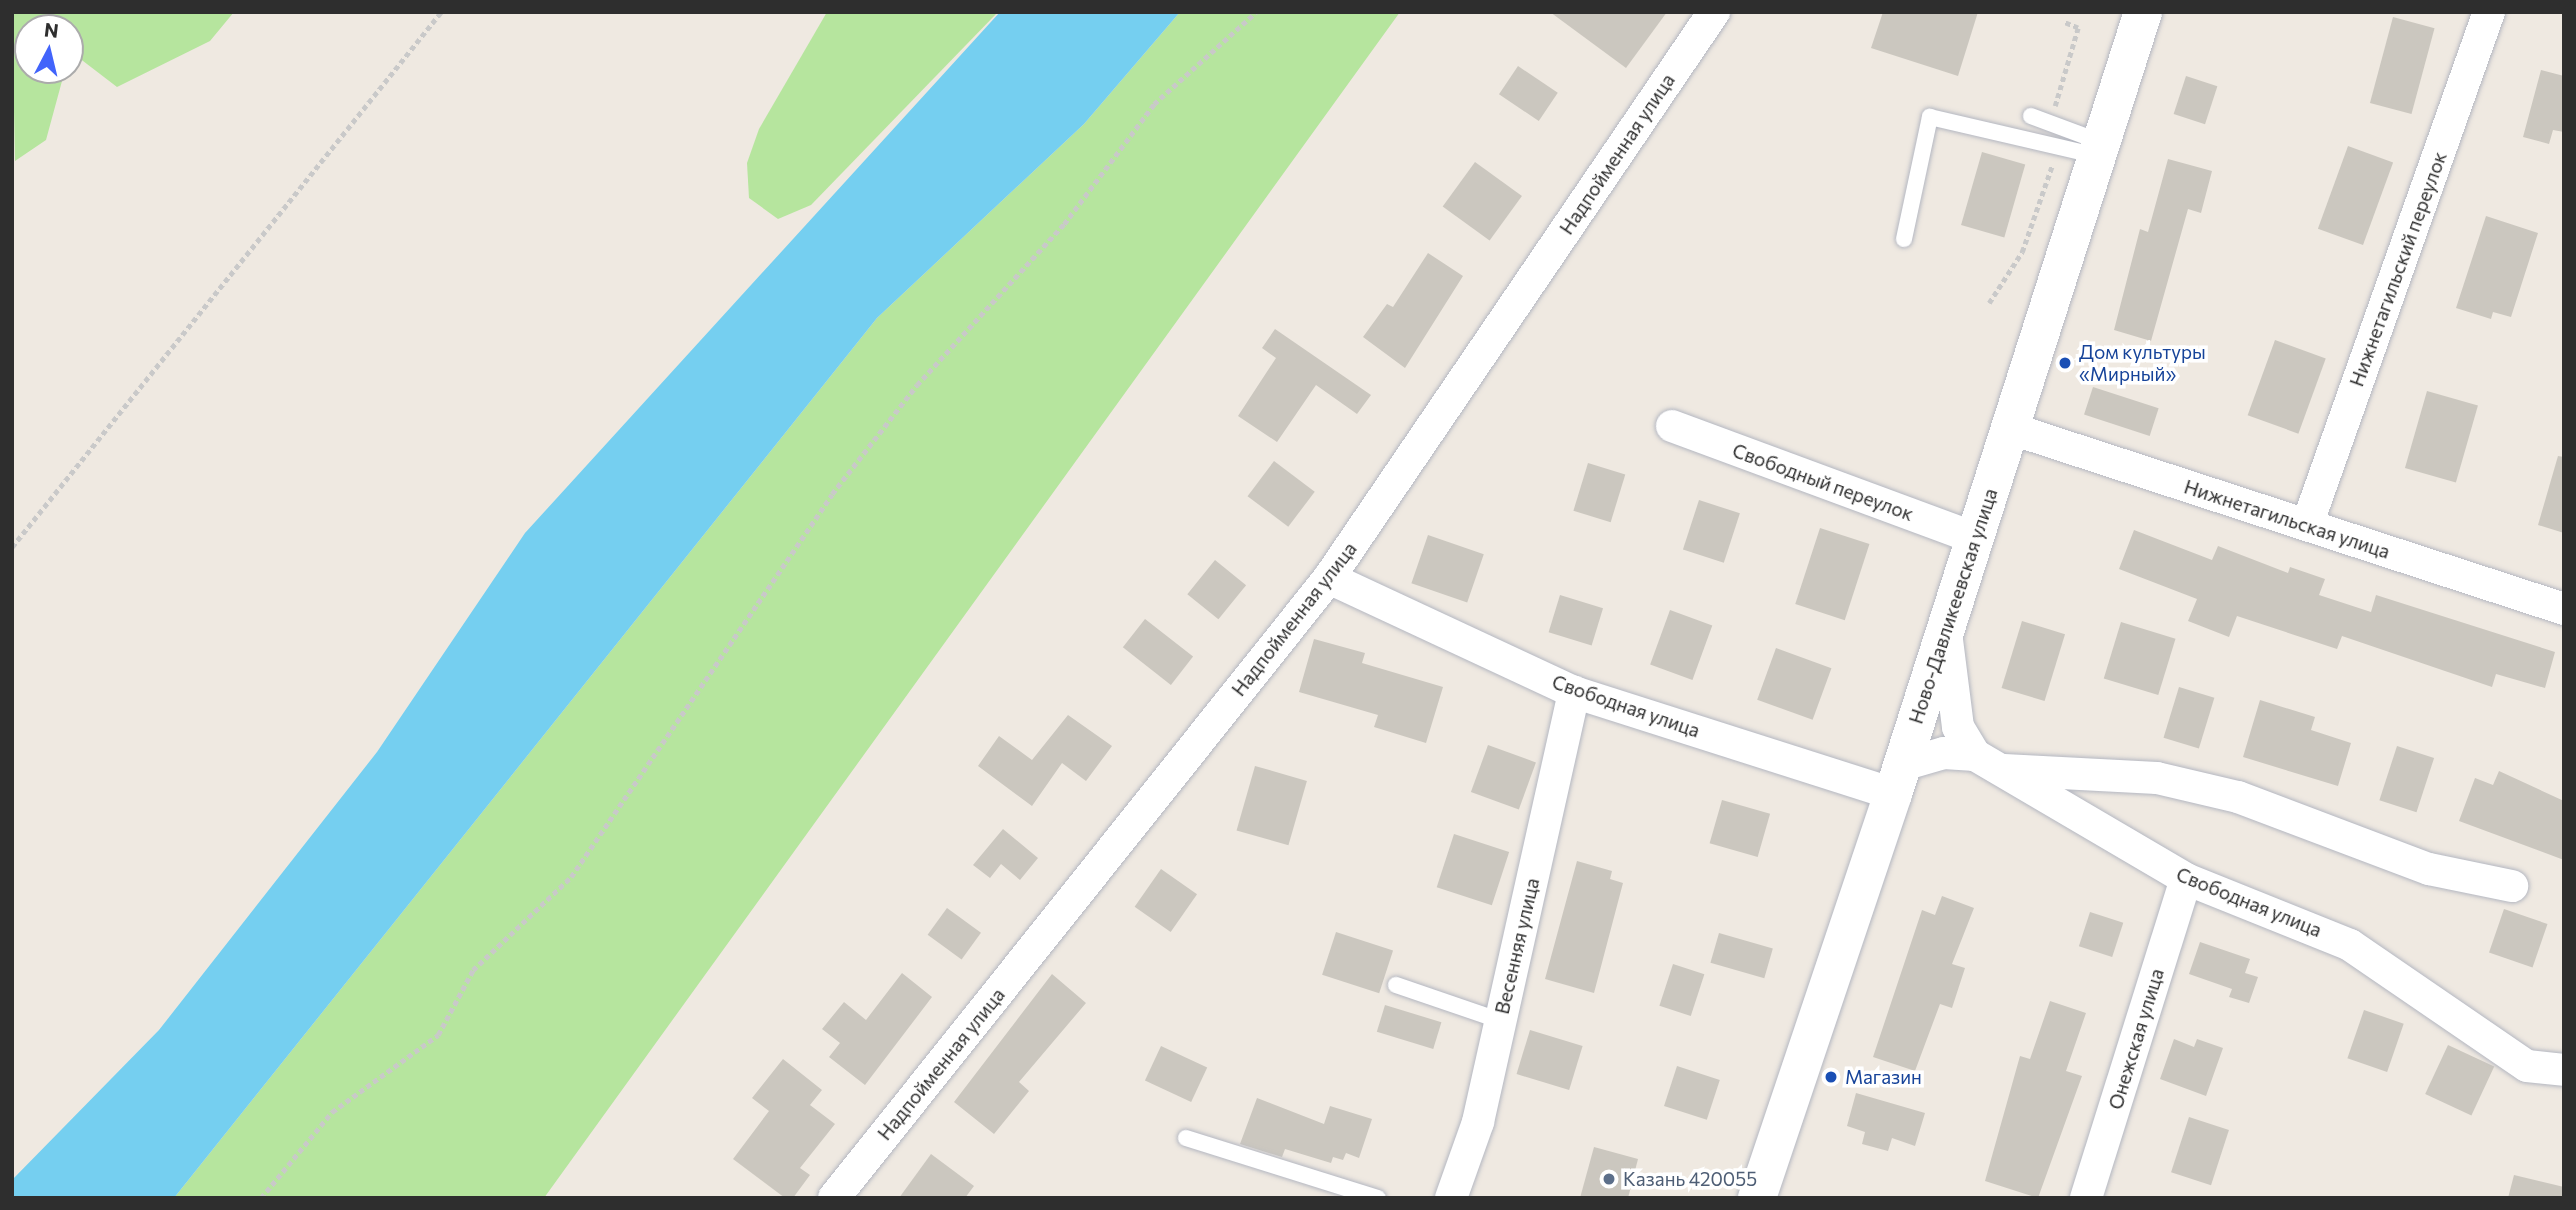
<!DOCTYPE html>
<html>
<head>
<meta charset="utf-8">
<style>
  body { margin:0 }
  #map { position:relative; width:2576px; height:1210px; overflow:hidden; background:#efe9e1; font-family:Commissioner,sans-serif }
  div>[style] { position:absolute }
  .green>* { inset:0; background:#b6e59e }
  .water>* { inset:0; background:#75cff0 }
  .building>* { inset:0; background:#cbc7bf; transform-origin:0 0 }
  .path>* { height:4.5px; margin-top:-2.25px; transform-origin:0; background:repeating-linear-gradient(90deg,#c9c9c9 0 5px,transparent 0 8.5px) }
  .roads { filter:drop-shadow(0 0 2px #b4b7c1) drop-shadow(0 0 2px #b4b7c1) }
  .lane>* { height:16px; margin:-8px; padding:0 8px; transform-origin:8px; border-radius:8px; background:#fff }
  .street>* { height:32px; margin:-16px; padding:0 16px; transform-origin:16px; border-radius:16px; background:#fff }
  .secondary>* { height:38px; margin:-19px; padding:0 19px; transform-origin:19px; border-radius:19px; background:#fff }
  .dots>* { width:19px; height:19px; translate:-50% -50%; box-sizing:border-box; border:4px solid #fff; border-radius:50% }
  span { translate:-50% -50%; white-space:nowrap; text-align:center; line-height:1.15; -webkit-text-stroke:7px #fff; paint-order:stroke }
  .street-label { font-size:19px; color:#2e2e2e }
  .transit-label { font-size:19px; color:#164399 }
  .left { translate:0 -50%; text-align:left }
  .service-label { font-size:19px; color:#4e5e75 }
  .frame { position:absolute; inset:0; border:14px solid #2e2e2e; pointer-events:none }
  .north { position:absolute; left:14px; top:14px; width:70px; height:70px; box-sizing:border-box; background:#fff; border:2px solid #ababab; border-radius:50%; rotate:7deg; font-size:19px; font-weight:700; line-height:28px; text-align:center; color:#2e2e2e }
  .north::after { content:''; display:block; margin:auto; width:24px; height:32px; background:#4264fb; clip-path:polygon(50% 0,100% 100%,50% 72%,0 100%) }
</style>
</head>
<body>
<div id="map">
  <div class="green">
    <div style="clip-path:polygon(12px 12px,234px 12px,210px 41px,117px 87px,70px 51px,70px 28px,28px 28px,28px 70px,65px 70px,46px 140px,15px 161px)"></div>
    <div style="clip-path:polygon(827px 12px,998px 12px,811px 205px,778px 219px,749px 198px,747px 163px,759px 129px)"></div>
    <div style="clip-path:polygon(1180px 12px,1400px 12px,544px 1198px,174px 1198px,877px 318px,1084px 124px)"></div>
  </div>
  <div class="water">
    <div style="clip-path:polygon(1000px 12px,1180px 12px,1084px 124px,877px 318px,174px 1198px,12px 1198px,12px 1180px,159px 1030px,377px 752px,525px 533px)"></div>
  </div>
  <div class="building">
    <div style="clip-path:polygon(1550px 12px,1667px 12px,1626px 68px)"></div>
    <div style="clip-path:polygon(1883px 12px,1978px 12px,1958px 76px,1871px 48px)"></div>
    <div style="left:2393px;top:17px;width:43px;height:89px;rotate:15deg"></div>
    <div style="left:1518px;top:66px;width:48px;height:34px;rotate:34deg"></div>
    <div style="clip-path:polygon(2541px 70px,2564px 76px,2564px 132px,2553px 130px,2549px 144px,2523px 137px)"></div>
    <div style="left:2186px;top:76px;width:33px;height:40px;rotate:18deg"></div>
    <div style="left:2348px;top:146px;width:48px;height:88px;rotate:20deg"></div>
    <div style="left:1982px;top:152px;width:45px;height:76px;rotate:16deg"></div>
    <div style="clip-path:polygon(2168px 159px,2212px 171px,2201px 213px,2188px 209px,2151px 341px,2114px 330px,2140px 229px,2148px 232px)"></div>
    <div style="left:1475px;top:162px;width:58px;height:55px;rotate:36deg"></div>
    <div style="clip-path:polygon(2486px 216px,2538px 233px,2511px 317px,2493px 312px,2491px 319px,2456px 308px)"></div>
    <div style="clip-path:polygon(1428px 253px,1463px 276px,1405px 368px,1363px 337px,1387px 304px,1393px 307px)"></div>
    <div style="clip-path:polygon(1275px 329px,1371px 395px,1357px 414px,1316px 385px,1277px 442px,1238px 416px,1276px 358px,1262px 348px)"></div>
    <div style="left:2275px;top:340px;width:54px;height:80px;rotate:20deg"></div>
    <div style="left:2093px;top:387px;width:69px;height:29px;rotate:18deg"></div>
    <div style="left:2427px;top:391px;width:53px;height:80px;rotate:16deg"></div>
    <div style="clip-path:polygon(2558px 456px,2564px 457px,2564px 533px,2538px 525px)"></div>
    <div style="left:1274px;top:461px;width:51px;height:44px;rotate:37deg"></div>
    <div style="left:1588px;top:463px;width:39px;height:50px;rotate:17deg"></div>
    <div style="left:1699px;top:500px;width:43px;height:52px;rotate:18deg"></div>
    <div style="left:1820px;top:528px;width:52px;height:80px;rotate:18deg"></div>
    <div style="clip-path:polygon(2134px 530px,2212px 560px,2218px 546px,2288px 573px,2290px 567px,2325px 579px,2319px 595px,2371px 612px,2376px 595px,2555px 652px,2545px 688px,2496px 674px,2492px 687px,2342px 636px,2337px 649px,2237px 616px,2229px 637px,2188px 621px,2197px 599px,2119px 569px)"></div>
    <div style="left:1428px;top:535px;width:59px;height:51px;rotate:19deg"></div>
    <div style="left:1215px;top:560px;width:40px;height:44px;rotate:39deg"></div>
    <div style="left:1560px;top:595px;width:45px;height:39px;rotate:17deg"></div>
    <div style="left:1670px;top:610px;width:45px;height:58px;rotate:20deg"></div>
    <div style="left:1145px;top:619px;width:61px;height:36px;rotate:38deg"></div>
    <div style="left:2022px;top:621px;width:45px;height:70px;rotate:17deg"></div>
    <div style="left:2121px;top:622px;width:57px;height:59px;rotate:17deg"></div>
    <div style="clip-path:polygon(1314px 639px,1365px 653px,1362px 663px,1443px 687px,1426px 743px,1374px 727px,1378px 715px,1299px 692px)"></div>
    <div style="left:1776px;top:648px;width:59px;height:55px;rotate:20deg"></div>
    <div style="left:2179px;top:687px;width:37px;height:53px;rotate:17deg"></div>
    <div style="clip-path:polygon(2260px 700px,2315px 717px,2311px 730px,2351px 743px,2338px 786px,2243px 757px)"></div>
    <div style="clip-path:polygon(1068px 715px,1112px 746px,1086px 781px,1062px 763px,1032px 806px,978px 766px,999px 736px,1032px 760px)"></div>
    <div style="left:1488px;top:745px;width:51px;height:50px;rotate:20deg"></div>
    <div style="left:2397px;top:746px;width:39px;height:57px;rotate:18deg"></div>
    <div style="left:1255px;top:766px;width:54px;height:67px;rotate:16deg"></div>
    <div style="clip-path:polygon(2499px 771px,2564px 801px,2564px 860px,2459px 821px,2475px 778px,2493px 785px)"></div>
    <div style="left:1722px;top:800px;width:50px;height:45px;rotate:16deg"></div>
    <div style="clip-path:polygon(1003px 829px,1038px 858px,1020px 880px,1001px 864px,990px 878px,973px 865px)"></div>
    <div style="left:1454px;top:834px;width:58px;height:56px;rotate:18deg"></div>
    <div style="clip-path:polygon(1577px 861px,1612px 871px,1610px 879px,1623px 883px,1594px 993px,1545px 979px)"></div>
    <div style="left:1161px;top:869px;width:44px;height:46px;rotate:35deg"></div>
    <div style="clip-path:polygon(1942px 896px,1974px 908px,1952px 964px,1965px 968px,1952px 1008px,1940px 1004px,1915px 1071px,1873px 1057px,1922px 910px,1935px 915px)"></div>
    <div style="left:947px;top:908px;width:42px;height:33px;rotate:36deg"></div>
    <div style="left:2504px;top:909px;width:46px;height:46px;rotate:19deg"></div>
    <div style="left:2090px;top:912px;width:35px;height:36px;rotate:18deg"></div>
    <div style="left:1336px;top:932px;width:60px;height:45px;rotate:18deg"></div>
    <div style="left:1719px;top:933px;width:56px;height:31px;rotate:16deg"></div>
    <div style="clip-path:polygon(2200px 942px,2250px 959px,2245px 973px,2258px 977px,2249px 1003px,2229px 997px,2232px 989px,2189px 974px)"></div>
    <div style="left:1673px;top:964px;width:33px;height:44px;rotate:18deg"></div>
    <div style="clip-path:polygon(902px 973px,932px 997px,865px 1085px,829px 1057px,840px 1043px,822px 1029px,844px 1002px,866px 1020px)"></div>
    <div style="clip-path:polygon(1052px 974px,1086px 1003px,1019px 1082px,1029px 1091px,994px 1134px,954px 1102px)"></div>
    <div style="clip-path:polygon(2050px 1001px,2086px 1013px,2066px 1071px,2082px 1076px,2038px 1198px,1985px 1181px,2020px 1056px,2030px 1059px)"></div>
    <div style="left:1385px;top:1005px;width:59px;height:28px;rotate:17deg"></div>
    <div style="left:2364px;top:1010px;width:42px;height:51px;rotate:19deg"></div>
    <div style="left:1530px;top:1030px;width:55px;height:46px;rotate:17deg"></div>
    <div style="clip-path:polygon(2174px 1039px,2194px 1047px,2197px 1039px,2223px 1048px,2206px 1096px,2160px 1079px)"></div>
    <div style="left:2448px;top:1045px;width:51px;height:54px;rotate:25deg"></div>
    <div style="left:1161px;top:1046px;width:51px;height:38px;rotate:25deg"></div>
    <div style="clip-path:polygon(783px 1059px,822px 1090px,810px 1105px,835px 1124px,800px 1168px,810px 1175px,793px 1198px,785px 1198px,733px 1159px,769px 1111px,752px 1098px)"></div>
    <div style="left:1677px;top:1066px;width:45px;height:42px;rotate:18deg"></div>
    <div style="clip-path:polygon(1856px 1093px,1925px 1113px,1915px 1146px,1892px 1138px,1888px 1151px,1862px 1144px,1865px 1132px,1847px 1126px)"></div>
    <div style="clip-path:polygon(1257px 1098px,1324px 1124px,1330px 1106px,1372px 1119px,1359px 1158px,1346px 1153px,1343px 1160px,1333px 1157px,1331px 1163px,1285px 1149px,1282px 1157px,1240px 1144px)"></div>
    <div style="left:2189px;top:1117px;width:42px;height:58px;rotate:18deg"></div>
    <div style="clip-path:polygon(1594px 1147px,1638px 1159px,1628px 1198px,1580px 1198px)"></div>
    <div style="clip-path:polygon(931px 1154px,974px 1186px,965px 1198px,899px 1198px)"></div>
    <div style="clip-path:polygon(2514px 1175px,2564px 1187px,2564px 1198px,2508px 1198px)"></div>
  </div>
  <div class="path">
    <div style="left:2055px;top:106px;width:81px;rotate:-73.6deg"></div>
    <div style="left:2078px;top:28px;width:16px;rotate:-158deg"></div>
    <div style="left:1989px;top:303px;width:61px;rotate:-57.1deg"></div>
    <div style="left:2022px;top:252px;width:91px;rotate:-70.8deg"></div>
    <div style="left:12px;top:547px;width:686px;rotate:-51.27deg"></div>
    <div style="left:261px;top:1198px;width:112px;rotate:-50.5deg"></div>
    <div style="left:332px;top:1112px;width:131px;rotate:-36deg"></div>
    <div style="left:438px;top:1035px;width:74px;rotate:-61.7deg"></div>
    <div style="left:473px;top:970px;width:135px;rotate:-43.5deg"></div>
    <div style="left:571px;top:877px;width:463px;rotate:-55.7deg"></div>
    <div style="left:832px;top:494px;width:138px;rotate:-52.1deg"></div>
    <div style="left:917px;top:385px;width:218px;rotate:-47.6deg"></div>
    <div style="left:1064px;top:224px;width:150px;rotate:-53.1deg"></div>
    <div style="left:1154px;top:104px;width:137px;rotate:-42deg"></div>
  </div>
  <div class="roads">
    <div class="lane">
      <div style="left:2031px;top:116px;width:75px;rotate:20.4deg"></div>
      <div style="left:1904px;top:239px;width:125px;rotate:-78deg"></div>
      <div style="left:1930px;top:117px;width:171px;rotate:13.1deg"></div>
      <div style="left:1396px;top:985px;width:111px;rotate:18.9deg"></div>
      <div style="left:1186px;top:1138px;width:201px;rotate:17.4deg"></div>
    </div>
    <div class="street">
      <div style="left:1672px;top:426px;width:322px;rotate:20.3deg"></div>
      <div style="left:2009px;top:428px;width:584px;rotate:18.06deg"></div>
      <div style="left:2307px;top:525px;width:544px;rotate:-70.47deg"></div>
      <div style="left:1329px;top:578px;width:270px;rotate:25deg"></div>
      <div style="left:1574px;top:692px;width:335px;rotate:17.7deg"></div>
      <div style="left:1947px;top:640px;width:88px;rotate:82.8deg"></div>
      <div style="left:1958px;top:727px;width:33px;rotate:59deg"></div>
      <div style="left:1975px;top:755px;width:245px;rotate:30.4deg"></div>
      <div style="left:2186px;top:879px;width:177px;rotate:21.9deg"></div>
      <div style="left:2350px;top:945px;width:214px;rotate:34.4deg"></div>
      <div style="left:2527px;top:1066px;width:37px;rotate:6deg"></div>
      <div style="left:1902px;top:765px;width:44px;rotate:-15.9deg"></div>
      <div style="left:1944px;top:753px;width:31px;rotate:4deg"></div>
      <div style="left:2004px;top:770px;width:153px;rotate:3deg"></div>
      <div style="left:2157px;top:778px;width:83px;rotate:13.2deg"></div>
      <div style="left:2238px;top:797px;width:204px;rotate:20.7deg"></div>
      <div style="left:2429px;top:869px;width:85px;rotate:11.6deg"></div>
      <div style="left:834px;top:1198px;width:793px;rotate:-51.4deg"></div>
      <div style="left:1329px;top:578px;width:685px;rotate:-55.78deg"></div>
      <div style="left:1451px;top:1198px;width:81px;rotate:-70.4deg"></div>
      <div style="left:1478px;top:1122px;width:441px;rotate:-77.4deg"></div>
      <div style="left:2086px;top:1198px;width:334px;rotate:-72.6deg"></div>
    </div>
    <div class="secondary">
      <div style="left:1757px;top:1198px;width:426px;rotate:-71.4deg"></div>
      <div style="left:1893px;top:794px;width:821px;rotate:-72.27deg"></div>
    </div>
  </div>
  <div class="dots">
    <div style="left:2065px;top:363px;background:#1a4fb4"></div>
    <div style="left:1831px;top:1077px;background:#1a4fb4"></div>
    <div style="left:1609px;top:1179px;background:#5c6f8a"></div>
  </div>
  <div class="street-label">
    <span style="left:1617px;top:154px;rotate:-56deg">Надпойменная улица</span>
    <span style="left:2398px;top:269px;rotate:-70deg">Нижнетагильский переулок</span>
    <span style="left:1823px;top:482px;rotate:20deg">Свободный переулок</span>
    <span style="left:2287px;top:519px;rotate:18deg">Нижнетагильская улица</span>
    <span style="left:1953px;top:606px;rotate:-72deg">Ново-Давликеевская улица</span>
    <span style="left:1294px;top:619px;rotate:-52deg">Надпойменная улица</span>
    <span style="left:1626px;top:706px;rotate:19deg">Свободная улица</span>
    <span style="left:2249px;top:902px;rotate:22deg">Свободная улица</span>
    <span style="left:1517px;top:946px;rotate:-77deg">Весенняя улица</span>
    <span style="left:2136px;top:1039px;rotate:-73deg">Онежская улица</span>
    <span style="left:941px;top:1064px;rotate:-51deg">Надпойменная улица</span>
  </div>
  <div class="transit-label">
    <span class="left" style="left:2079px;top:363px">Дом культуры<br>«Мирный»</span>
    <span class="left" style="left:1845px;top:1077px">Магазин</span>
  </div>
  <div class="service-label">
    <span class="left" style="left:1623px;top:1179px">Казань 420055</span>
  </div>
  <div class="frame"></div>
  <div class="north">N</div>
</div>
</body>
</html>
